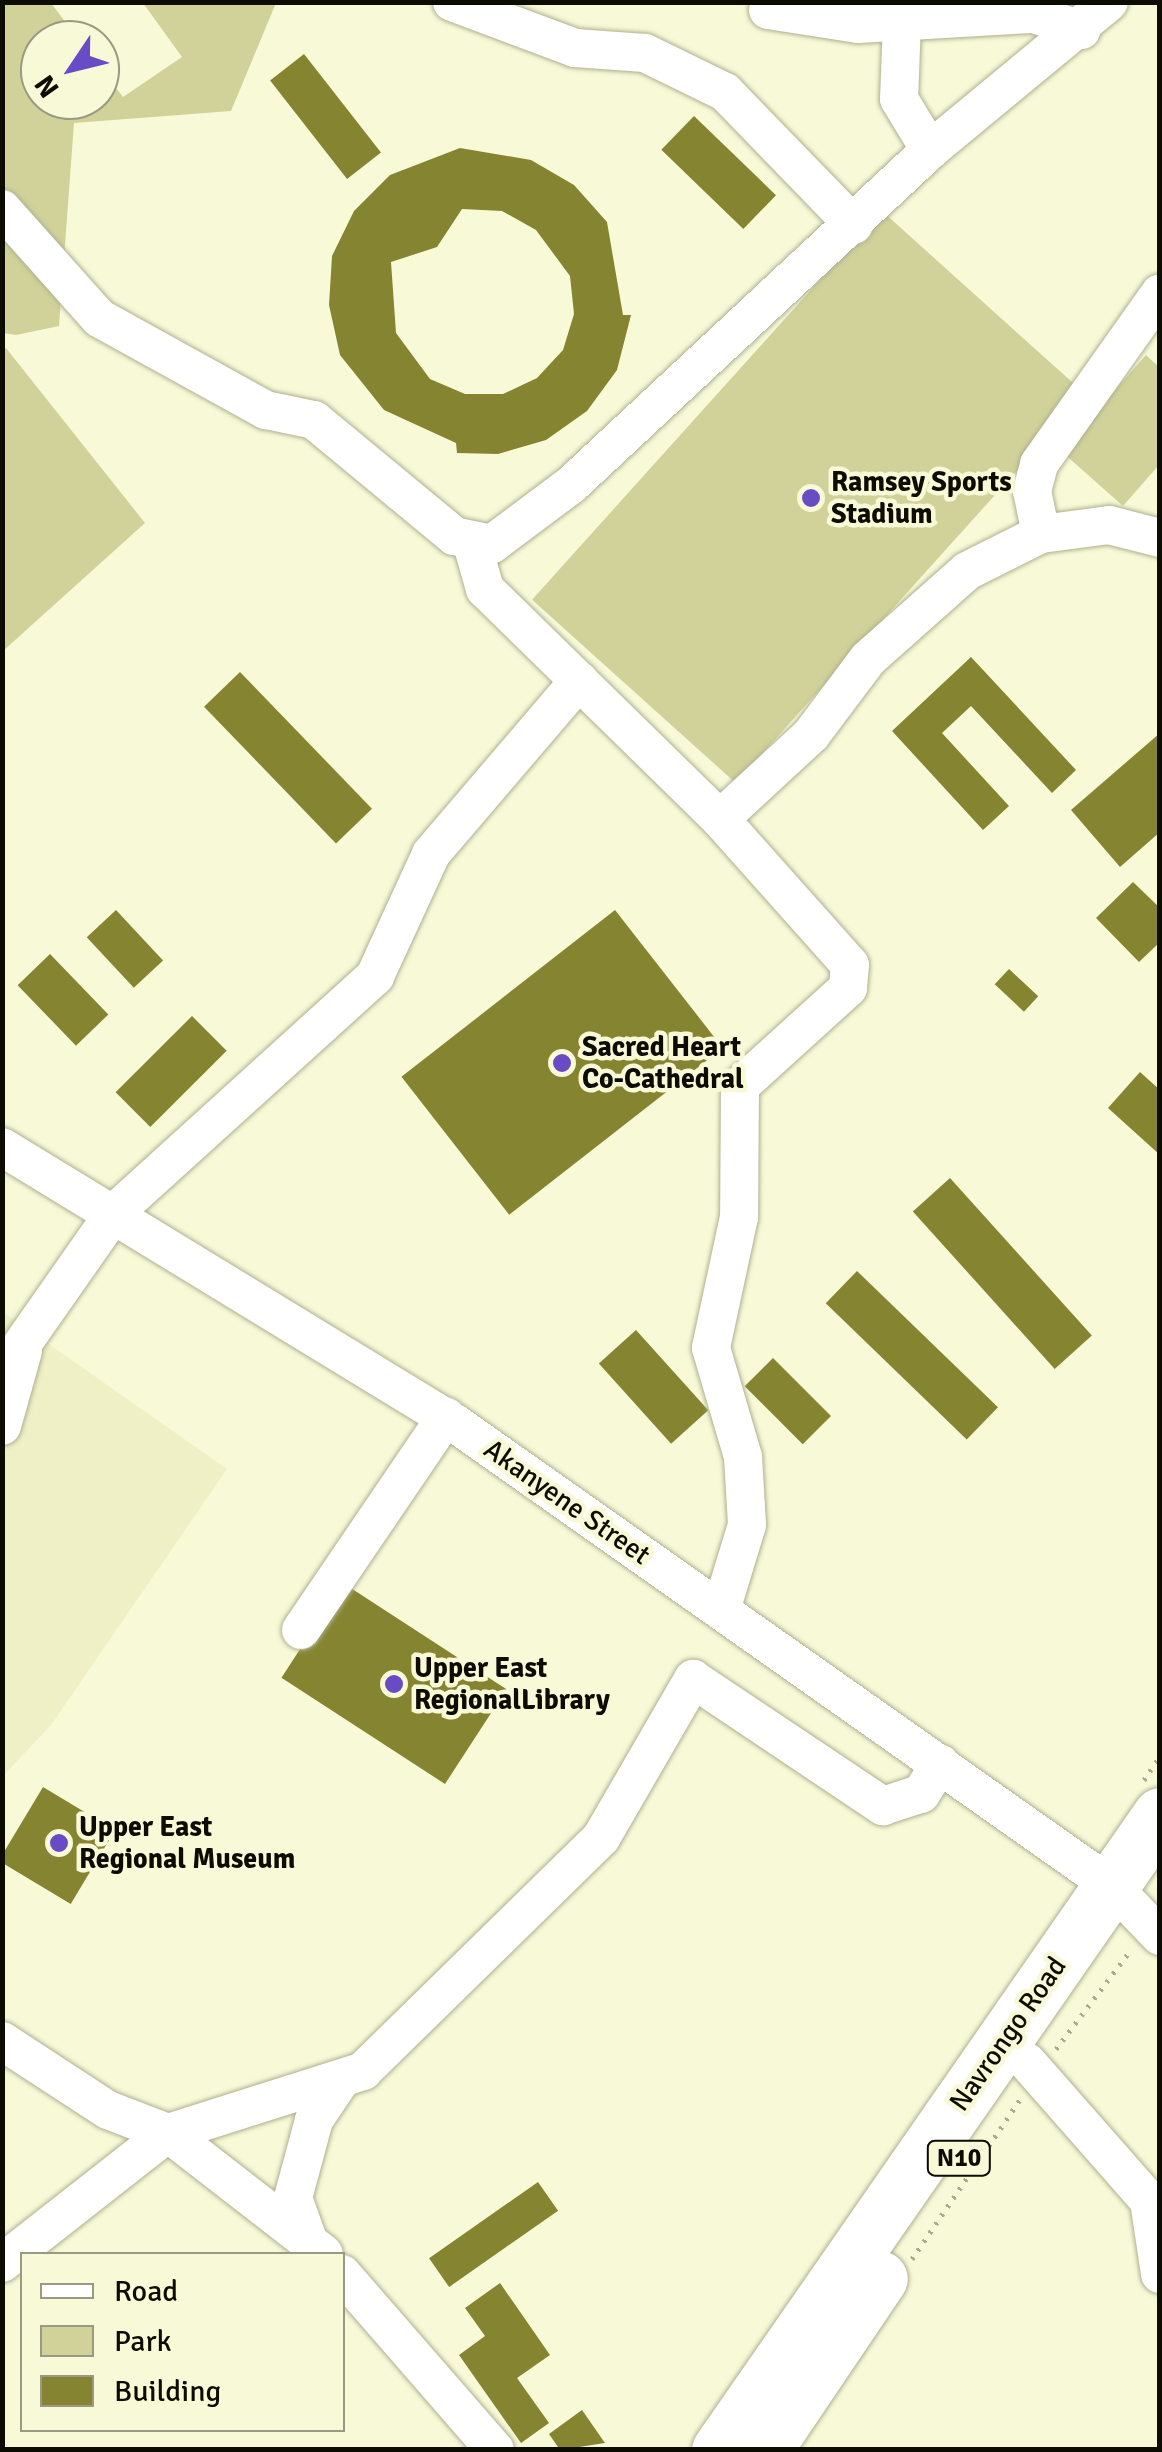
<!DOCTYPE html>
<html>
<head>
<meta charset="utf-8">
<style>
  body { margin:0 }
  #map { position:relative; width:1162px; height:2452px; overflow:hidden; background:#f8f9d7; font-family:Signika,sans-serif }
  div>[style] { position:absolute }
  .built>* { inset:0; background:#eff0c6 }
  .green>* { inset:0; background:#d1d29a; transform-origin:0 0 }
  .building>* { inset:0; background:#858531; transform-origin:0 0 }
  .path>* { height:5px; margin-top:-2.5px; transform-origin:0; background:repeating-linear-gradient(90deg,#a9aa90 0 2.5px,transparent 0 10.5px) }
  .roads { filter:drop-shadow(0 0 2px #afb090) drop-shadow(0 0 2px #afb090) }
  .minor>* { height:38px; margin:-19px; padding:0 19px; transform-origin:19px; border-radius:19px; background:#fff }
  .highway>* { height:55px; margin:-27.5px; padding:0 27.5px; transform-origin:27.5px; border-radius:27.5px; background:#fff }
  .dots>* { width:28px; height:28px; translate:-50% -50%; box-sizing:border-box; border:5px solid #f8f9d7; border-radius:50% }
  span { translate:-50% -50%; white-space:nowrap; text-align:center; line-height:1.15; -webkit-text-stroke:9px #f8f9d7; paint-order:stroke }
  .shield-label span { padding:2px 8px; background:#f8f9d7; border:2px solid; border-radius:8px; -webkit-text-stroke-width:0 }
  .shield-label { font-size:25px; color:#0c0c03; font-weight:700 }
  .poi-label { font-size:28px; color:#0c0c03; font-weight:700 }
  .left { translate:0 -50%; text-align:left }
  .street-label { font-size:28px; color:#0c0c03 }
  .frame { position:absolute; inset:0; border:5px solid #0c0c03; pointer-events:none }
  .legend { position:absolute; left:20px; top:2252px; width:325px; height:180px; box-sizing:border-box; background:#f8f9d7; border:2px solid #9a9a82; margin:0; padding:12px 18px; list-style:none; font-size:30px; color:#0c0c03 }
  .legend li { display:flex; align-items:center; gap:20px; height:50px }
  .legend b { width:50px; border:2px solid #9a9a82 }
  .north { position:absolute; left:20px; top:20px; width:100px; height:100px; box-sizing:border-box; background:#f8f9d7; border:2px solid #9a9a82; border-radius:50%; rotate:235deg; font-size:28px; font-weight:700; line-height:40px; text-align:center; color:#0c0c03 }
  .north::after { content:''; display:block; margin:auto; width:35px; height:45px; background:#684cc5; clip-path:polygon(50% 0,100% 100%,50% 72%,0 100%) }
</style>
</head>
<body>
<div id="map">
  <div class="built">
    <div style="clip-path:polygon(3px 1312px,227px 1469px,51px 1725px,3px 1776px)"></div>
  </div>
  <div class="green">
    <div style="clip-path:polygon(2px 3px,51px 3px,79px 40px,40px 40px,40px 100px,100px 100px,100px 67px,123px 97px,182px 57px,143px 3px,276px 3px,231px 111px,74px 123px,59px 326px,16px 335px,2px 333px)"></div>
    <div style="left:882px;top:211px;width:274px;height:523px;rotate:42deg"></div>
    <div style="clip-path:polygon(6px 348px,145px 523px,3px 651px,2px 352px)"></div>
    <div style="clip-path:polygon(1146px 355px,1159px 367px,1159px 465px,1123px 506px,1061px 451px)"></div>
  </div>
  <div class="building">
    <div style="left:304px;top:54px;width:125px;height:43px;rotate:52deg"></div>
    <div style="left:694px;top:116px;width:114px;height:47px;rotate:44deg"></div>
    <div style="clip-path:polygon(evenodd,460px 148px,531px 160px,574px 185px,607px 222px,623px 315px,631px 315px,617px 370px,587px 411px,546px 440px,498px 454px,457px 453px,456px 443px,384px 410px,340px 355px,329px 305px,332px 256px,354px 211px,390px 175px,460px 148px,462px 209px,502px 211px,536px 230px,570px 276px,574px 314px,563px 350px,537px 378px,503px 394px,465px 394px,430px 379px,396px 333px,391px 262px,437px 247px,462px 209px)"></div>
    <div style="clip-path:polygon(971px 657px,1076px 770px,1052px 793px,971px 706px,942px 733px,1009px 806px,983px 830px,892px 731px)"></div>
    <div style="left:240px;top:672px;width:190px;height:50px;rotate:46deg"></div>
    <div style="clip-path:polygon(1160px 733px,1160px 832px,1120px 867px,1071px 810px)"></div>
    <div style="clip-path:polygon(1133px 882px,1160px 908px,1160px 942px,1139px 962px,1096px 918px)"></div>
    <div style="left:116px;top:910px;width:69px;height:40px;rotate:47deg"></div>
    <div style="left:615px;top:910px;width:175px;height:271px;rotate:52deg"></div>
    <div style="left:50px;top:954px;width:84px;height:45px;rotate:46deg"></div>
    <div style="left:1009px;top:969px;width:40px;height:21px;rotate:43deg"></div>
    <div style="left:192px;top:1016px;width:49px;height:108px;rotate:45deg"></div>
    <div style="clip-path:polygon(1140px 1072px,1160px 1090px,1160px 1155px,1108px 1108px)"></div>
    <div style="left:950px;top:1178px;width:212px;height:50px;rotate:48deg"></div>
    <div style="left:857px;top:1271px;width:196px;height:45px;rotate:44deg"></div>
    <div style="left:636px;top:1330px;width:108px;height:50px;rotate:48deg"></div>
    <div style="left:773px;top:1358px;width:82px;height:40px;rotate:45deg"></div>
    <div style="left:343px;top:1583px;width:195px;height:113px;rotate:33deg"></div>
    <div style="left:43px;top:1787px;width:84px;height:86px;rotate:31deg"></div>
    <div style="left:538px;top:2182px;width:35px;height:133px;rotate:55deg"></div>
    <div style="clip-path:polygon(500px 2283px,550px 2355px,517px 2378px,549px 2423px,521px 2443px,459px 2355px,485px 2336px,465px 2308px)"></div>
    <div style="clip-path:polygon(582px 2410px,605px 2443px,560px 2450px,549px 2434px)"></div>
  </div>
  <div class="path">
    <div style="left:1144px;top:1780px;width:29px;rotate:-56deg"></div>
    <div style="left:1056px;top:2049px;width:124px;rotate:-52.9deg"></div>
    <div style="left:912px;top:2259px;width:194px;rotate:-55.9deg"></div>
  </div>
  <div class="roads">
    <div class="minor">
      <div style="left:452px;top:2px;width:131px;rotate:20.5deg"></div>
      <div style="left:575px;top:48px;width:70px;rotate:4.1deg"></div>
      <div style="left:645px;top:53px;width:89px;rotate:26deg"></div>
      <div style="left:725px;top:92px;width:185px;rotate:45.9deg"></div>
      <div style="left:890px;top:2px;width:23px;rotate:59deg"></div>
      <div style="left:902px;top:22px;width:77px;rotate:92.2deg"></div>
      <div style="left:899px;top:99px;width:60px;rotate:58.7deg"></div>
      <div style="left:768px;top:10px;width:91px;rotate:8.8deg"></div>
      <div style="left:858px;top:24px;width:176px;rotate:-3.3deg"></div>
      <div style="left:1034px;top:14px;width:50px;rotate:18.8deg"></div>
      <div style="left:2px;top:209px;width:146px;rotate:48.3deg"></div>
      <div style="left:99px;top:318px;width:191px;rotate:28.9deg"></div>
      <div style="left:266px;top:410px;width:49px;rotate:11.8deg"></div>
      <div style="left:314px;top:420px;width:182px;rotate:39.6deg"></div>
      <div style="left:454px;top:536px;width:39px;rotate:12deg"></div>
      <div style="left:492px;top:544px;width:99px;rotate:-36.8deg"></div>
      <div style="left:571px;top:485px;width:491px;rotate:-43deg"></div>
      <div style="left:930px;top:150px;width:232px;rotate:-39.6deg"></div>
      <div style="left:1041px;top:534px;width:44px;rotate:-101.8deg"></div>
      <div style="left:1032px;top:491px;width:28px;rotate:-75deg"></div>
      <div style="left:1039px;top:464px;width:209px;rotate:-54.7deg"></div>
      <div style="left:473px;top:547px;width:44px;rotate:74.1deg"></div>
      <div style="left:485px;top:589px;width:329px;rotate:44.4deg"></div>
      <div style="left:720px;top:819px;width:195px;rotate:48.3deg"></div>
      <div style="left:850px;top:965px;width:23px;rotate:95deg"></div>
      <div style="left:848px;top:988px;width:146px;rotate:137.8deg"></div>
      <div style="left:740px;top:1086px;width:131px;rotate:90.4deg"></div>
      <div style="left:739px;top:1217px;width:134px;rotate:102.1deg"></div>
      <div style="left:711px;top:1348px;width:114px;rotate:73.6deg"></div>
      <div style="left:743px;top:1457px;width:68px;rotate:86.6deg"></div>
      <div style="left:747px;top:1525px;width:89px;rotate:107deg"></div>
      <div style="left:720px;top:819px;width:124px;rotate:-42.7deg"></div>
      <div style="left:811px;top:735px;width:95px;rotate:-53.1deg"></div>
      <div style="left:868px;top:659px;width:132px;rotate:-41.6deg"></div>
      <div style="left:967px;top:571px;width:83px;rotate:-26.6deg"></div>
      <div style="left:1041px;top:534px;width:69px;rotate:-7.5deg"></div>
      <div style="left:1109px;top:525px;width:53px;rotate:14.3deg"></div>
      <div style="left:2px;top:1147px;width:532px;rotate:31.39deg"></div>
      <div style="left:456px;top:1424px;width:804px;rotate:35.17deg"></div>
      <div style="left:1113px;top:1887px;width:68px;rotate:46.2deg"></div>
      <div style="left:2px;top:1373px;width:195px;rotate:-55deg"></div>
      <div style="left:114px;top:1213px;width:353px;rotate:-42.2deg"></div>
      <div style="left:375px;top:976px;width:134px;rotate:-65.3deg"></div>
      <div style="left:431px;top:854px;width:228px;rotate:-49.5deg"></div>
      <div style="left:2px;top:1426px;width:78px;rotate:-74.4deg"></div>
      <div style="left:301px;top:1630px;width:258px;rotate:-55.8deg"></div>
      <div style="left:2px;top:2041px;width:126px;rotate:33.1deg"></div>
      <div style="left:108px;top:2110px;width:64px;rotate:21deg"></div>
      <div style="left:168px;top:2133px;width:205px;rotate:-17.6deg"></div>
      <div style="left:363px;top:2071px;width:333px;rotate:-44.4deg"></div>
      <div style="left:601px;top:1838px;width:184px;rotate:-59.9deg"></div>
      <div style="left:693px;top:1679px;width:229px;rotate:33.8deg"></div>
      <div style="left:883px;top:1806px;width:40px;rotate:-18deg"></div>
      <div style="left:921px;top:1794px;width:36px;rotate:-58deg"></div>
      <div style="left:1027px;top:2062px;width:185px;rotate:48.7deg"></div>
      <div style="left:1149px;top:2201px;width:74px;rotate:81.4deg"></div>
      <div style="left:307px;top:2237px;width:41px;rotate:-109.7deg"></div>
      <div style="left:293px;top:2198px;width:81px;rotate:-74.9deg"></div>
      <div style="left:314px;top:2120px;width:48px;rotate:-56deg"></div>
      <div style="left:2px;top:2263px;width:211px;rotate:-38.1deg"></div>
      <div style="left:168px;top:2133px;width:197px;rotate:37.8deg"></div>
      <div style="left:342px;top:2274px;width:233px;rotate:49deg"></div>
    </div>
    <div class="highway">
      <div style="left:719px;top:2450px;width:773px;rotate:-55.22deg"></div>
      <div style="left:764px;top:2450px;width:207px;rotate:-56deg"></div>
    </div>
  </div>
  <div class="dots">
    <div style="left:811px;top:498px;background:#684cc5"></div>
    <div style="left:562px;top:1063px;background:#684cc5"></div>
    <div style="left:394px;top:1684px;background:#684cc5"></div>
    <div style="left:59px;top:1843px;background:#684cc5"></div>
  </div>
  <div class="shield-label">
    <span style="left:959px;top:2158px">N10</span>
  </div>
  <div class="poi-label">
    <span class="left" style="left:831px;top:498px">Ramsey Sports<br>Stadium</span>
    <span class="left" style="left:582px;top:1063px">Sacred Heart<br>Co-Cathedral</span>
    <span class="left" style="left:414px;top:1684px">Upper East<br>RegionalLibrary</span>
    <span class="left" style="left:79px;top:1843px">Upper East<br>Regional Museum</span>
  </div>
  <div class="street-label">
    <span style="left:567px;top:1502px;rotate:35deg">Akanyene Street</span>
    <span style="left:1008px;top:2034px;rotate:-55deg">Navrongo Road</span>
  </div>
  <div class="frame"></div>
  <ul class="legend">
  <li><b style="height:12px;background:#fff"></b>Road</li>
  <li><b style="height:28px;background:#d1d29a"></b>Park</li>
  <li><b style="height:28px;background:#858531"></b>Building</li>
  </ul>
  <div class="north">N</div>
</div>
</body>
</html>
